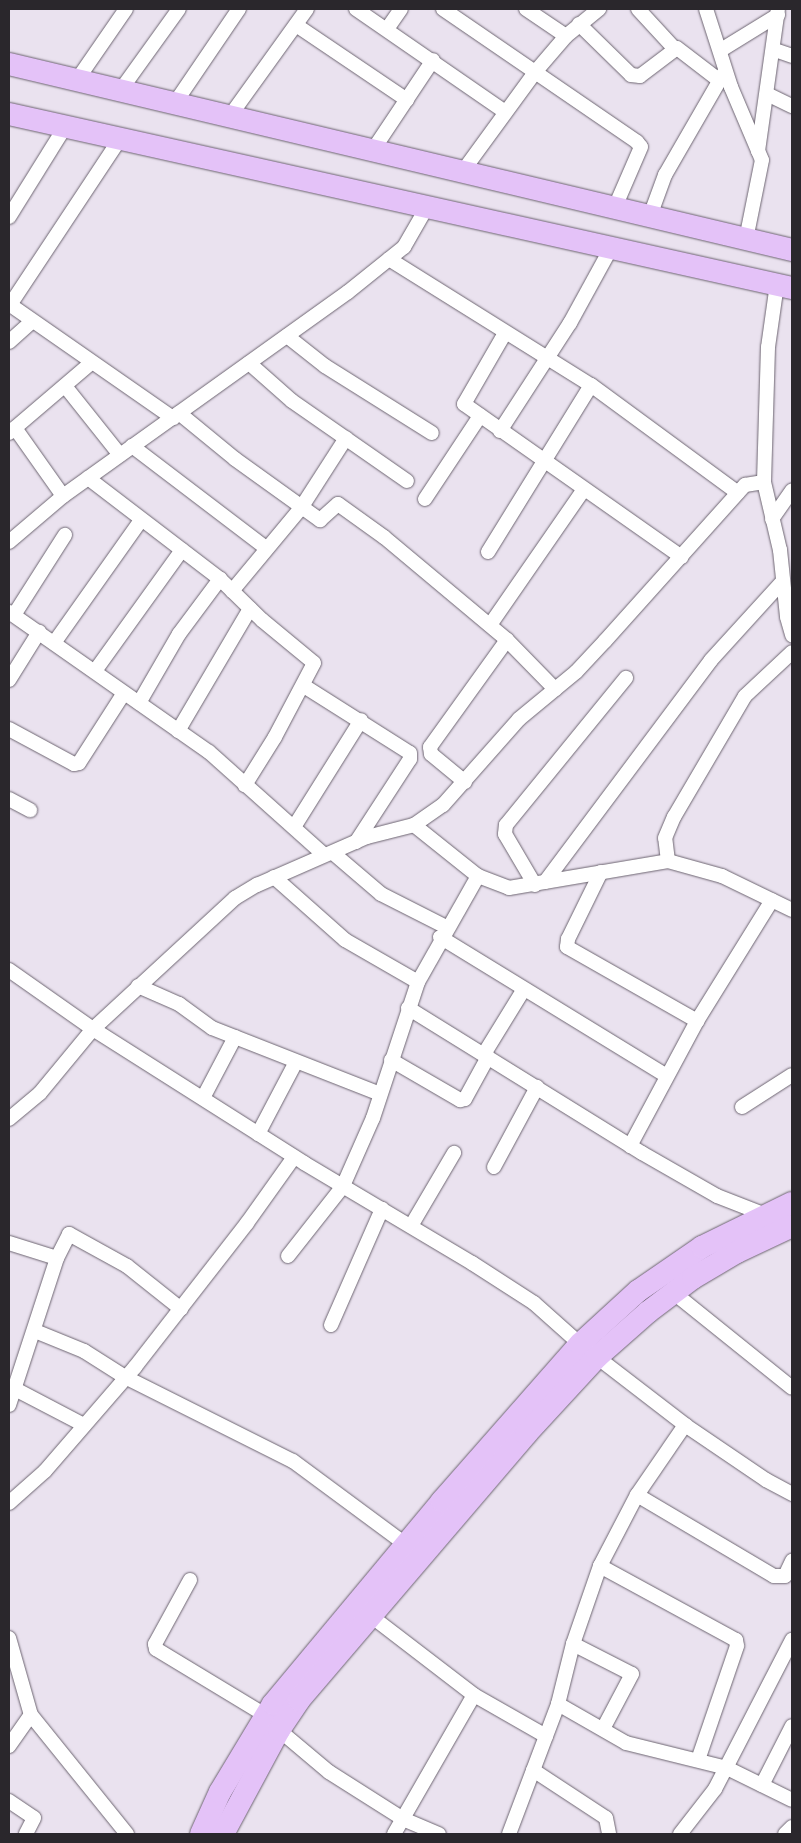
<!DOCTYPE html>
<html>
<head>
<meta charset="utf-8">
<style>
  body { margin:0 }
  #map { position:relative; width:801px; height:1843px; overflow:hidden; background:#eae2ef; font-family:"Golos Text",sans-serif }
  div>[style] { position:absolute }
  .roads { filter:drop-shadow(0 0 1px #6d6571) drop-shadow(0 0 1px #6d6571) }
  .street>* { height:14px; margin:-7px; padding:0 7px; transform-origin:7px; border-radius:7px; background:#fff }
  .primary>* { height:22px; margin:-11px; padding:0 11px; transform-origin:11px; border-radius:11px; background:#e4c2f8 }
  span { translate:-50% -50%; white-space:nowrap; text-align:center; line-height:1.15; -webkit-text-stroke:5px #f7effd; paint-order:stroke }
  .frame { position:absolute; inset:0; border:10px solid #2a272c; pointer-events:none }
</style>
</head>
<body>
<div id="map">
  <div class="roads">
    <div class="street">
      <div style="left:356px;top:9px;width:180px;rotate:34.6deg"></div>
      <div style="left:443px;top:9px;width:235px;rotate:34.4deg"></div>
      <div style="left:637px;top:142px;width:6px;rotate:51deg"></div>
      <div style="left:641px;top:147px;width:65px;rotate:113.4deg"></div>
      <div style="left:526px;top:9px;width:48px;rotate:34deg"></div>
      <div style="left:638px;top:9px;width:53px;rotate:47.3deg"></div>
      <div style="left:706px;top:9px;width:82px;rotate:72.2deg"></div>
      <div style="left:731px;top:87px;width:79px;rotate:67deg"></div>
      <div style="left:762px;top:160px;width:81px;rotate:101.4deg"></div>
      <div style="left:579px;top:24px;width:73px;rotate:44.4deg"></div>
      <div style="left:631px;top:75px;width:9px;rotate:6deg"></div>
      <div style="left:640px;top:76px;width:46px;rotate:-37.1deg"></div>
      <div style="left:677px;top:48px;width:54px;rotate:37.5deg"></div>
      <div style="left:296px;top:25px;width:134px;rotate:34deg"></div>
      <div style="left:387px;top:29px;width:24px;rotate:-55deg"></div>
      <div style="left:721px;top:50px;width:67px;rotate:-31.6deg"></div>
      <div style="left:775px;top:50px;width:18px;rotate:19deg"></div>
      <div style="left:77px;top:80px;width:86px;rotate:-55.4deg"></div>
      <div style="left:120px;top:91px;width:101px;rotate:-54.3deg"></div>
      <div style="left:767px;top:94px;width:28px;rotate:26deg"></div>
      <div style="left:175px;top:103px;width:114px;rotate:-55.8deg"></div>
      <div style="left:230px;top:116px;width:132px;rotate:-54.3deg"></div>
      <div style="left:373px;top:150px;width:108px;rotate:-56.3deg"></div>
      <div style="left:758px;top:151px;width:143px;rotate:-82deg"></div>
      <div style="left:463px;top:171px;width:124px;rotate:-53.9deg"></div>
      <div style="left:536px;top:71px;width:46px;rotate:-49.4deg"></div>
      <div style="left:566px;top:36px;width:43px;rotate:-39.3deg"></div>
      <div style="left:650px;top:216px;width:44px;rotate:-69.9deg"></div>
      <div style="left:665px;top:175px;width:118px;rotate:-60deg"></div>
      <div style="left:9px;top:217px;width:106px;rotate:-58.1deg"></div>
      <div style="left:389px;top:259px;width:238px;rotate:32deg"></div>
      <div style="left:591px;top:385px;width:182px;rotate:36.3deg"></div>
      <div style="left:777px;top:284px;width:64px;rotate:98.1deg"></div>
      <div style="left:768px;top:347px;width:135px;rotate:91.7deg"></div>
      <div style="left:764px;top:482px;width:70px;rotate:76.8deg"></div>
      <div style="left:780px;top:550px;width:67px;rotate:84deg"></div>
      <div style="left:787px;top:617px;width:19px;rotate:74deg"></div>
      <div style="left:9px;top:304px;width:200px;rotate:34.8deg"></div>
      <div style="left:10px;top:305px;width:199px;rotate:-56.5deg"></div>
      <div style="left:505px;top:333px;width:82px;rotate:120deg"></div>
      <div style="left:464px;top:404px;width:266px;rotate:35.1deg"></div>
      <div style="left:287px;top:336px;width:48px;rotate:38.3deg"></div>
      <div style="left:325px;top:366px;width:126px;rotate:32.1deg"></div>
      <div style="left:9px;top:342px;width:30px;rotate:-42deg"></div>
      <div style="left:249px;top:363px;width:57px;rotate:41.5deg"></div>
      <div style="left:292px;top:401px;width:140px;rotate:34.8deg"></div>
      <div style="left:65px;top:386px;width:88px;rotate:51.4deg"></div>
      <div style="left:179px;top:413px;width:72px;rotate:39.4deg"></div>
      <div style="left:235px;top:459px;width:105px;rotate:35.7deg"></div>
      <div style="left:320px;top:520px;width:24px;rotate:-42deg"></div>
      <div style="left:338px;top:504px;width:57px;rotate:35.7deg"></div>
      <div style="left:384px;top:537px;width:160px;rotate:39.9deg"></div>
      <div style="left:507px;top:640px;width:69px;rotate:45.6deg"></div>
      <div style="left:15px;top:428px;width:83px;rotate:54.8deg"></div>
      <div style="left:500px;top:431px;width:129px;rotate:-57.1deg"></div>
      <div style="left:570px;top:323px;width:85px;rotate:-61.3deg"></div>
      <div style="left:9px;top:433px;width:109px;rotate:-40.5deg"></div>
      <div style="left:132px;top:446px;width:168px;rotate:37.3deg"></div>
      <div style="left:88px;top:478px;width:166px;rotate:37.4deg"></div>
      <div style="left:220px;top:579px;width:59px;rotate:44.3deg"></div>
      <div style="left:262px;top:620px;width:67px;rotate:39.6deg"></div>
      <div style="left:314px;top:663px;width:84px;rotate:117.8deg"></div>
      <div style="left:275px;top:737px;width:57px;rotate:122deg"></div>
      <div style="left:425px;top:499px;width:100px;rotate:-56.5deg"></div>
      <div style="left:772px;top:519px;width:35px;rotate:-55deg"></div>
      <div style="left:9px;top:542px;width:71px;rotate:-40.4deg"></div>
      <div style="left:63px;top:496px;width:350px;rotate:-35.6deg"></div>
      <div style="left:348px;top:292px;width:72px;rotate:-38.8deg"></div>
      <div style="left:404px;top:247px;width:46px;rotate:-60.1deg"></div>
      <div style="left:488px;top:552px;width:196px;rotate:-58.3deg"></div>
      <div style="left:232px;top:591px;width:108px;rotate:-50.3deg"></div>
      <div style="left:301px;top:508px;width:83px;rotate:-57.3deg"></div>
      <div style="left:9px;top:612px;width:244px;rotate:35deg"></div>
      <div style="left:209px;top:752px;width:154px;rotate:41.8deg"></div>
      <div style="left:14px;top:615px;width:95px;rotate:-57.5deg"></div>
      <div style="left:490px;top:625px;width:165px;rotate:-55.3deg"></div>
      <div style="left:54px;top:643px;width:151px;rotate:-54.7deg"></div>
      <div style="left:95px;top:671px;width:149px;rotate:-54.3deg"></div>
      <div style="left:9px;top:680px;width:57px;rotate:-58deg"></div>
      <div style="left:304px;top:686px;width:125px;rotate:32.3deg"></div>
      <div style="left:410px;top:753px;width:6px;rotate:90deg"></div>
      <div style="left:410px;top:759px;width:99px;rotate:123deg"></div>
      <div style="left:139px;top:703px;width:80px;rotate:-59.9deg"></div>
      <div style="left:179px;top:634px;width:69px;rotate:-53.3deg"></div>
      <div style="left:9px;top:729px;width:74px;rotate:28.3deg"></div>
      <div style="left:74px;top:764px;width:5px;rotate:-11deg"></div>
      <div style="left:79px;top:763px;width:83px;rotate:-57.3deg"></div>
      <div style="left:178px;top:731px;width:142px;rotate:-59.5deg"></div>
      <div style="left:465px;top:782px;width:44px;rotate:-140.5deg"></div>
      <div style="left:431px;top:754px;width:7px;rotate:-98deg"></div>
      <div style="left:430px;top:747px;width:132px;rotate:-54.3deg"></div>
      <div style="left:9px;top:799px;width:24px;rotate:28deg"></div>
      <div style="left:414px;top:825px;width:82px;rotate:38.6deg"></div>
      <div style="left:478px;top:876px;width:33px;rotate:21deg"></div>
      <div style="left:509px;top:888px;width:161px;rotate:-9.6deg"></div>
      <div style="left:668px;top:861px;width:56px;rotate:15.5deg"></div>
      <div style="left:722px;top:876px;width:78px;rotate:25.9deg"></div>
      <div style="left:294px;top:827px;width:126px;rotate:-57.9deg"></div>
      <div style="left:333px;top:853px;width:63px;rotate:40.5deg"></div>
      <div style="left:381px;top:894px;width:73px;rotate:26.9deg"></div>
      <div style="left:668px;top:861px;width:23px;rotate:-97deg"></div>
      <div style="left:665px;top:838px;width:23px;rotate:-67deg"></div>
      <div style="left:674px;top:817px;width:140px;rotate:-59.6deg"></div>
      <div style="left:745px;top:696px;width:64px;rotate:-43.1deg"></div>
      <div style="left:601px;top:872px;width:75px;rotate:116.2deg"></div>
      <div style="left:568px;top:939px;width:8px;rotate:97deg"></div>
      <div style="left:567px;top:947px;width:150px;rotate:29.6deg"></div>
      <div style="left:274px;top:877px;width:95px;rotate:41.6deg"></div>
      <div style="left:345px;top:940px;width:84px;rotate:29.9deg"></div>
      <div style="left:545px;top:882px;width:277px;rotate:-53.2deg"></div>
      <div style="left:711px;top:660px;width:105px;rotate:-47.7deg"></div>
      <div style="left:535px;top:885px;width:59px;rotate:-120.5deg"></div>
      <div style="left:505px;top:834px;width:9px;rotate:-84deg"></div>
      <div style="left:506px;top:825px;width:190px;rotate:-50.8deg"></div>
      <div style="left:440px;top:937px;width:266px;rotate:31.5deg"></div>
      <div style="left:9px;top:970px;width:103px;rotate:35.1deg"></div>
      <div style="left:93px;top:1029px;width:250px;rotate:32.4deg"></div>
      <div style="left:304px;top:1163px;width:196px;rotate:30.8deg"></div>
      <div style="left:472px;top:1263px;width:74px;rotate:32.8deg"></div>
      <div style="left:534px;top:1303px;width:62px;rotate:41.7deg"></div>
      <div style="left:580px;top:1344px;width:133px;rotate:37.6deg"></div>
      <div style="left:685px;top:1425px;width:98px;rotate:34.2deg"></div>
      <div style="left:766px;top:1480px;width:30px;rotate:28deg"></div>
      <div style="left:138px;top:986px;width:45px;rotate:23.7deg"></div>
      <div style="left:179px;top:1004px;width:41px;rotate:36deg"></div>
      <div style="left:212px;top:1028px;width:180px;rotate:21.4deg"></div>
      <div style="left:408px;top:1008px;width:275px;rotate:31.8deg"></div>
      <div style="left:642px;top:1153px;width:86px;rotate:29.8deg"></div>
      <div style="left:717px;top:1196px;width:53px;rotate:21.2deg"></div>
      <div style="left:484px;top:1054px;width:76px;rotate:-58.4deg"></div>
      <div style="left:391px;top:1060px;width:80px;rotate:30.1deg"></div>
      <div style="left:460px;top:1100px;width:5px;rotate:-11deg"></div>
      <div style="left:465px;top:1099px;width:48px;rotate:-61.3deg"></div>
      <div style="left:203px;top:1098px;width:69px;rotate:-62.3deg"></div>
      <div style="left:742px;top:1107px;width:59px;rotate:-32.6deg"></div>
      <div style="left:9px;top:1119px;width:40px;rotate:-40deg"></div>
      <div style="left:40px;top:1093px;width:83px;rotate:-50.4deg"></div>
      <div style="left:93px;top:1029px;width:193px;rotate:-42.7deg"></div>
      <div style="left:235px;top:898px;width:26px;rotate:-31deg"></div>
      <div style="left:257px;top:885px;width:120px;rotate:-23.6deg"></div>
      <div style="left:367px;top:837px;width:49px;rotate:-14.3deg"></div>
      <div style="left:414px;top:825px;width:35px;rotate:-35deg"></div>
      <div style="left:443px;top:805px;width:115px;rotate:-48.5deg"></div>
      <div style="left:519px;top:719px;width:74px;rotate:-39.5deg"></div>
      <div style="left:576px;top:672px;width:42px;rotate:-46.9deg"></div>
      <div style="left:605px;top:641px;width:210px;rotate:-48.1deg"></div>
      <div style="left:745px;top:485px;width:19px;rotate:-9deg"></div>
      <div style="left:258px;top:1134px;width:81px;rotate:-62.2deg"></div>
      <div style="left:630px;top:1146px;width:142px;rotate:-61.8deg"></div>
      <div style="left:697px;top:1021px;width:142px;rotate:-58.2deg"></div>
      <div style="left:494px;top:1167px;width:91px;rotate:-61.7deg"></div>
      <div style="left:411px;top:1226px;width:85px;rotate:-59.5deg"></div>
      <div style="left:9px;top:1243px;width:50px;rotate:17.4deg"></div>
      <div style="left:288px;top:1256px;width:89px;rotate:-51.8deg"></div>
      <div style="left:343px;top:1186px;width:74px;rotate:-66.2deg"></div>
      <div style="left:373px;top:1118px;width:143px;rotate:-71.7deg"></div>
      <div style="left:418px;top:982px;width:122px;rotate:-60.5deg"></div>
      <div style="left:674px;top:1293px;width:151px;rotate:38.8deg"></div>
      <div style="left:331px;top:1325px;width:127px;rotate:-66.3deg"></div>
      <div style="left:35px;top:1331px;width:53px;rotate:22.2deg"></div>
      <div style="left:84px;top:1351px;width:49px;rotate:32.4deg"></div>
      <div style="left:125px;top:1377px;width:188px;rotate:26.6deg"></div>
      <div style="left:293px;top:1461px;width:139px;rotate:36.5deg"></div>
      <div style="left:15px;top:1389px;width:78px;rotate:27.6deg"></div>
      <div style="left:9px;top:1405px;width:155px;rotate:-71.9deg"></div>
      <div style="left:57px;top:1258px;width:27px;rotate:-63deg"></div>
      <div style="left:69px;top:1234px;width:66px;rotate:28.9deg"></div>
      <div style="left:127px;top:1266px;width:69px;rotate:38.5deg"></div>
      <div style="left:637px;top:1495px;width:159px;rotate:30.6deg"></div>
      <div style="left:774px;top:1576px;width:11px"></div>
      <div style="left:785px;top:1576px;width:17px;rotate:-65deg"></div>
      <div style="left:9px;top:1503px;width:48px;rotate:-41.6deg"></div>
      <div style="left:45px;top:1471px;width:138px;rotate:-49.1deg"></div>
      <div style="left:135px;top:1367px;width:182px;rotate:-52.1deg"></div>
      <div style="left:247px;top:1223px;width:81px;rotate:-54.5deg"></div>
      <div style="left:600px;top:1566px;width:155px;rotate:28.6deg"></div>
      <div style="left:736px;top:1640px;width:6px;rotate:81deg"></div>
      <div style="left:737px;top:1646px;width:120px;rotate:108.9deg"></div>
      <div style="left:190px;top:1580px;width:73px;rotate:118.7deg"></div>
      <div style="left:155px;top:1644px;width:5px;rotate:79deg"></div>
      <div style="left:156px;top:1649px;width:127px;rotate:31.2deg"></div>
      <div style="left:371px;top:1616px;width:130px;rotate:37.5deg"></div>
      <div style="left:474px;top:1695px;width:83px;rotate:29.7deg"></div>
      <div style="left:9px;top:1638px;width:80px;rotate:74.1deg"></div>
      <div style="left:31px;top:1715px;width:153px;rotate:51.1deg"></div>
      <div style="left:573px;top:1644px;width:66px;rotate:27deg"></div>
      <div style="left:632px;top:1674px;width:62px;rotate:117.8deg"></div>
      <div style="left:558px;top:1704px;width:78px;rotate:29.8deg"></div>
      <div style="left:626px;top:1743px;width:104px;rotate:13.9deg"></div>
      <div style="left:727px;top:1768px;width:72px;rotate:26.2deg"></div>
      <div style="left:279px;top:1730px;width:65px;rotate:40deg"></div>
      <div style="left:329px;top:1772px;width:88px;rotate:32.4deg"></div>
      <div style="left:403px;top:1819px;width:39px;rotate:23deg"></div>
      <div style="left:9px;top:1746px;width:38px;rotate:-55deg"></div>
      <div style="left:533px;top:1770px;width:87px;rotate:33.3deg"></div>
      <div style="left:606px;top:1818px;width:16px;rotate:79deg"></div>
      <div style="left:762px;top:1785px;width:66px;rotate:-63deg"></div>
      <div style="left:9px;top:1801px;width:30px;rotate:34deg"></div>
      <div style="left:34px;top:1818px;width:18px;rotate:117deg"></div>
      <div style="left:394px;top:1834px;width:160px;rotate:-60.1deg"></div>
      <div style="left:509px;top:1834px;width:139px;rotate:-69.3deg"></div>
      <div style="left:558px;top:1704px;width:62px;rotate:-76deg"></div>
      <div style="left:573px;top:1644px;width:83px;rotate:-70.9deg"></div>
      <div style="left:600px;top:1566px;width:80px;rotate:-62.5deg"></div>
      <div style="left:637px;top:1495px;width:85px;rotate:-55.6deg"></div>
      <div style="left:680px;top:1834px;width:57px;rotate:-52.1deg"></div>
      <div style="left:715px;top:1789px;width:168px;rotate:-62.7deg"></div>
      <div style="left:785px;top:1834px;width:10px;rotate:-45deg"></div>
    </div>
    <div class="primary">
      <div style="left:9px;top:64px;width:805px;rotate:13.36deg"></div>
      <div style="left:9px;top:114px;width:802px;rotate:12.53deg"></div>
      <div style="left:201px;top:1834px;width:46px;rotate:-65.7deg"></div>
      <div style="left:220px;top:1792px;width:103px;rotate:-58.9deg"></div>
      <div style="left:273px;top:1704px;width:264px;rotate:-50.2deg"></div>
      <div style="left:442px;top:1501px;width:209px;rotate:-48.7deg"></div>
      <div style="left:580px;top:1344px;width:79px;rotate:-42.4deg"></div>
      <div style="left:638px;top:1291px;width:78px;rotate:-34.5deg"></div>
      <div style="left:702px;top:1247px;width:100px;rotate:-26.1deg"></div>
      <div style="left:223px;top:1834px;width:118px;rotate:-61.7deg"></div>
      <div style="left:279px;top:1730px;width:36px;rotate:-56deg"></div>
      <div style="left:299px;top:1700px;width:350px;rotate:-49.5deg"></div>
      <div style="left:526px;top:1434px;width:105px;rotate:-47.3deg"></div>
      <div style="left:597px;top:1357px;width:68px;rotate:-41.4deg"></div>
      <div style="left:648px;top:1312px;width:56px;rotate:-37.1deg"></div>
      <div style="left:693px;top:1278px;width:51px;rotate:-30.6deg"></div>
      <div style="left:737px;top:1252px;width:61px;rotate:-25.3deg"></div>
    </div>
  </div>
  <div class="frame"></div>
</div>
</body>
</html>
